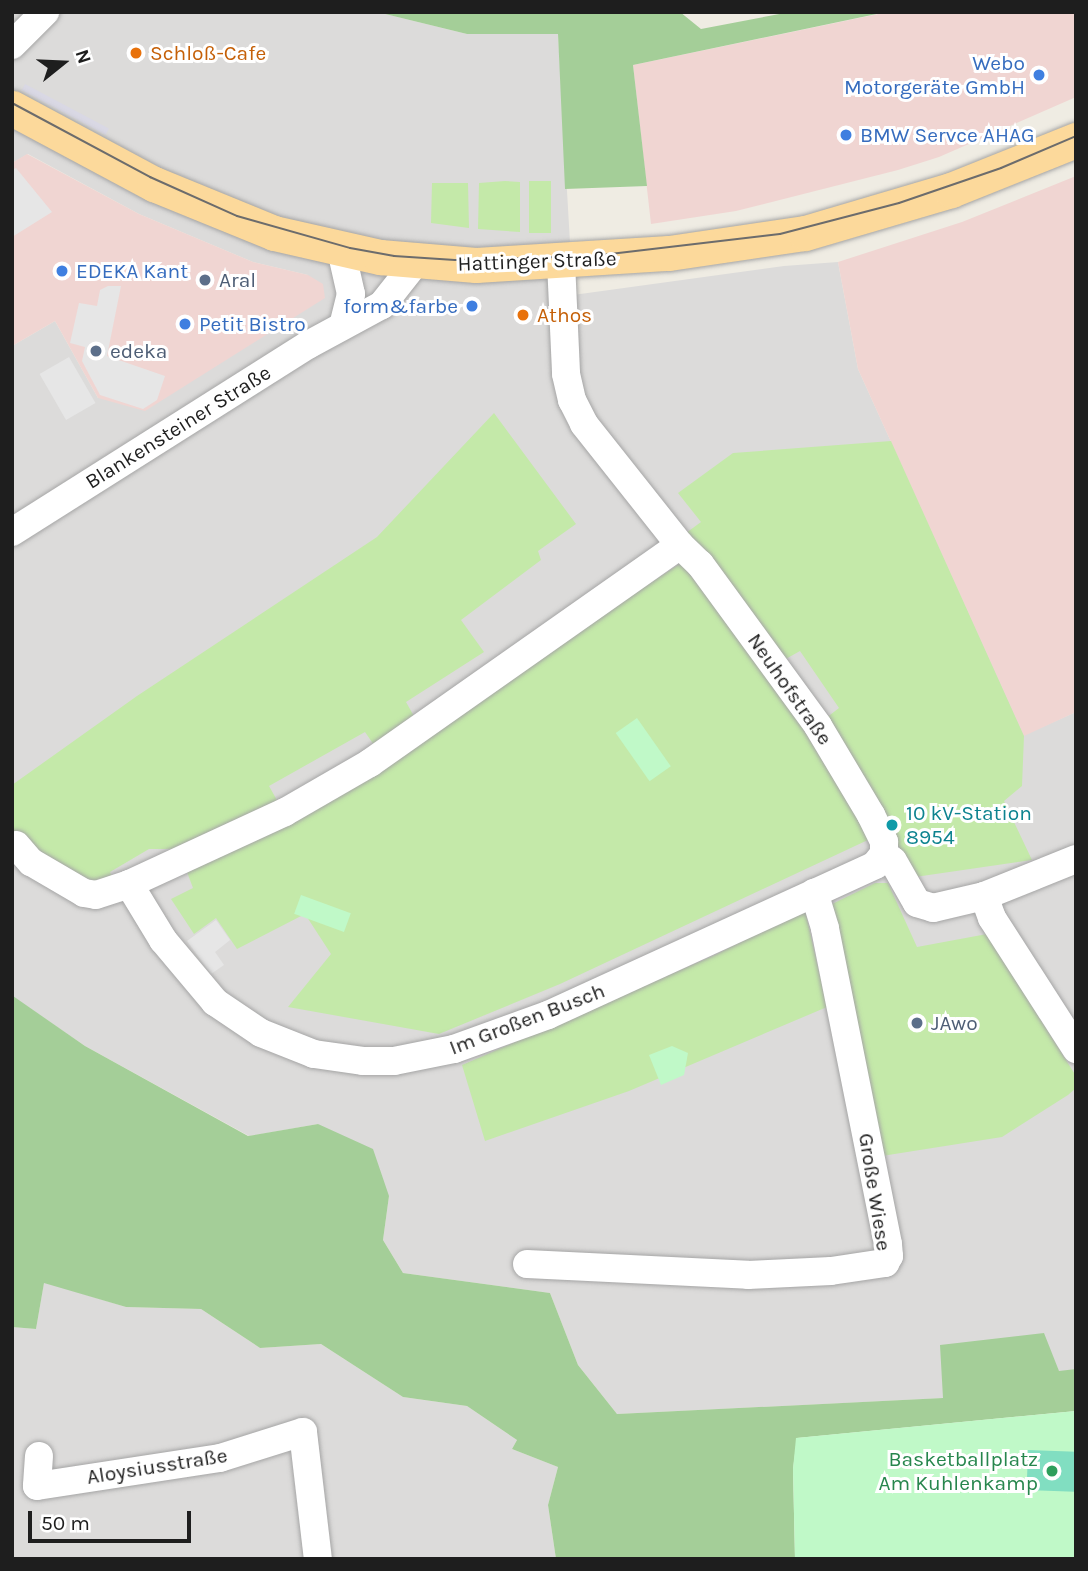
<!DOCTYPE html>
<html>
<head>
<meta charset="utf-8">
<style>
  body { margin:0 }
  #map { position:relative; width:1088px; height:1571px; overflow:hidden; background:#efece3; font-family:Karla,sans-serif }
  div>[style] { position:absolute }
  .residential>* { inset:0; background:#dcdbda }
  .commercial>* { inset:0; background:#f0d5d2 }
  .grass>* { inset:0; background:#c4e9a9; transform-origin:0 0 }
  .forest>* { inset:0; background:#a4ce98 }
  .park>* { inset:0; background:#c0f9c8; transform-origin:0 0 }
  .pitch>* { inset:0; background:#81dec1; transform-origin:0 0 }
  .parking>* { inset:0; background:#e6e6e6; transform-origin:0 0 }
  .plaza>* { inset:0; background:#d9d8e4; transform-origin:0 0 }
  .roads { filter:drop-shadow(0 0 2px #a5a5a5) drop-shadow(0 0 2px #a5a5a5) }
  .minor>* { height:28px; margin:-14px; padding:0 14px; transform-origin:14px; border-radius:14px; background:#fff }
  .major>* { height:35px; margin:-17.5px; padding:0 17.5px; transform-origin:17.5px; border-radius:17.5px; background:#fcd99b }
  .tram>* { height:2px; margin:-1px; padding:0 1px; transform-origin:1px; border-radius:1px; background:#6c6c6c }
  .dots>* { width:19px; height:19px; translate:-50% -50%; box-sizing:border-box; border:4px solid #fff; border-radius:50% }
  span { translate:-50% -50%; white-space:nowrap; text-align:center; line-height:1.15; -webkit-text-stroke:6px #fff; paint-order:stroke }
  .food-label { font-size:21px; color:#c56008 }
  .left { translate:0 -50%; text-align:left }
  .shop-label { font-size:21px; color:#366cbe }
  .right { translate:-100% -50%; text-align:right }
  .street-label { font-size:21px; color:#1e1e1e }
  .service-label { font-size:21px; color:#4e5e75 }
  .culture-label { font-size:21px; color:#0d838f }
  .leisure-label { font-size:21px; color:#27864d }
  .frame { position:absolute; inset:0; border:14px solid #1e1e1e; pointer-events:none }
  .north { position:absolute; left:28px; top:28px; width:70px; height:70px; -webkit-text-stroke:5px #fff; paint-order:stroke; rotate:72deg; font-size:19px; font-weight:700; line-height:28px; text-align:center; color:#1e1e1e }
  .north::after { content:''; display:block; margin:auto; width:24px; height:32px; background:#1e1e1e; clip-path:polygon(50% 0,100% 100%,50% 72%,0 100%) }
  .scale { position:absolute; left:28px; top:1511px; width:163px; height:32px; box-sizing:border-box; border:4px solid #1e1e1e; border-top:0; padding-left:9px; font-size:21px; line-height:24px; white-space:nowrap; color:#1e1e1e; -webkit-text-stroke:5px #fff; paint-order:stroke }
</style>
</head>
<body>
<div id="map">
  <div class="residential">
    <div style="clip-path:polygon(12px 12px,377px 12px,467px 34px,558px 34px,573px 295px,784px 266px,838px 262px,858px 369px,1024px 735px,1076px 712px,1076px 1369px,1059px 1372px,1043px 1333px,944px 1398px,617px 1414px,578px 1365px,550px 1293px,403px 1273px,383px 1240px,389px 1196px,318px 1124px,249px 1136px,85px 1046px,12px 996px,12px 346px,55px 321px,98px 398px,308px 275px,253px 262px,139px 214px,28px 154px,12px 163px)"></div>
    <div style="clip-path:polygon(44px 1282px,126px 1307px,201px 1309px,260px 1348px,321px 1344px,403px 1397px,467px 1406px,517px 1440px,512px 1449px,558px 1467px,548px 1505px,556px 1559px,12px 1559px,12px 1327px,36px 1329px)"></div>
  </div>
  <div class="commercial">
    <div style="clip-path:polygon(888px 12px,1076px 12px,1076px 97px,939px 157px,898px 170px,736px 211px,651px 224px,633px 65px)"></div>
    <div style="clip-path:polygon(27px 154px,139px 214px,253px 262px,308px 275px,323px 284px,325px 298px,145px 411px,98px 398px,55px 321px,12px 346px,12px 163px)"></div>
    <div style="clip-path:polygon(1076px 176px,1076px 712px,1024px 736px,858px 369px,838px 262px,962px 222px)"></div>
  </div>
  <div class="grass">
    <div style="clip-path:polygon(505px 181px,520px 182px,520px 232px,478px 229px,479px 183px)"></div>
    <div style="left:529px;top:181px;width:22px;height:52px"></div>
    <div style="clip-path:polygon(432px 183px,468px 183px,469px 228px,431px 223px)"></div>
    <div style="clip-path:polygon(494px 413px,576px 524px,538px 551px,541px 560px,461px 620px,484px 652px,406px 702px,415px 718px,374px 745px,365px 732px,269px 786px,278px 802px,182px 849px,149px 849px,110px 872px,112px 877px,99px 886px,12px 835px,12px 785px,137px 696px,377px 537px)"></div>
    <div style="clip-path:polygon(891px 441px,1024px 736px,1022px 786px,1004px 801px,1032px 860px,915px 877px,855px 764px,826px 718px,839px 708px,800px 651px,784px 660px,686px 533px,701px 522px,678px 493px,733px 453px)"></div>
    <div style="clip-path:polygon(681px 563px,783px 696px,870px 839px,560px 984px,439px 1034px,288px 1007px,331px 954px,305px 914px,237px 949px,216px 918px,194px 934px,171px 899px,193px 888px,187px 872px,542px 654px)"></div>
    <div style="clip-path:polygon(875px 883px,888px 883px,917px 947px,987px 934px,1076px 1076px,1076px 1088px,1068px 1095px,1002px 1137px,882px 1156px,830px 905px)"></div>
    <div style="clip-path:polygon(805px 910px,827px 1007px,629px 1091px,485px 1141px,462px 1065px,715px 955px)"></div>
  </div>
  <div class="forest">
    <div style="clip-path:polygon(377px 12px,680px 12px,701px 29px,790px 12px,886px 12px,633px 65px,647px 186px,565px 189px,558px 34px,467px 34px)"></div>
    <div style="clip-path:polygon(13px 996px,85px 1046px,248px 1136px,318px 1124px,373px 1149px,389px 1196px,383px 1240px,403px 1273px,550px 1293px,578px 1365px,617px 1414px,943px 1398px,940px 1345px,1044px 1333px,1059px 1371px,1076px 1369px,1076px 1411px,797px 1438px,793px 1469px,795px 1559px,556px 1559px,548px 1505px,558px 1467px,512px 1449px,517px 1440px,467px 1406px,403px 1397px,321px 1344px,260px 1348px,201px 1309px,126px 1307px,44px 1283px,36px 1329px,12px 1327px)"></div>
  </div>
  <div class="park">
    <div style="left:637px;top:718px;width:59px;height:26px;rotate:55deg"></div>
    <div style="left:301px;top:895px;width:53px;height:20px;rotate:20deg"></div>
    <div style="clip-path:polygon(672px 1046px,688px 1053px,684px 1075px,661px 1085px,649px 1055px)"></div>
    <div style="clip-path:polygon(1076px 1411px,1076px 1559px,795px 1559px,793px 1469px,796px 1438px)"></div>
  </div>
  <div class="pitch">
    <div style="left:1028px;top:1450px;width:48px;height:40px;rotate:2deg"></div>
  </div>
  <div class="parking">
    <div style="clip-path:polygon(16px 168px,52px 212px,12px 237px,12px 170px)"></div>
    <div style="clip-path:polygon(108px 286px,121px 286px,107px 356px,165px 376px,157px 400px,143px 409px,100px 395px,82px 361px,85px 347px,70px 343px,79px 303px,97px 306px,100px 290px)"></div>
    <div style="left:69px;top:357px;width:53px;height:34px;rotate:60deg"></div>
    <div style="clip-path:polygon(216px 920px,230px 940px,215px 952px,224px 965px,211px 974px,187px 941px)"></div>
  </div>
  <div class="plaza">
    <div style="left:25px;top:84px;width:95px;height:7px;rotate:28deg"></div>
  </div>
  <div class="roads">
    <div class="minor">
      <div style="left:12px;top:45px;width:47px;rotate:-45deg"></div>
      <div style="left:341px;top:250px;width:45px;rotate:77.2deg"></div>
      <div style="left:351px;top:294px;width:30px;rotate:104deg"></div>
      <div style="left:561px;top:262px;width:112px;rotate:87.4deg"></div>
      <div style="left:566px;top:374px;width:27px;rotate:77deg"></div>
      <div style="left:572px;top:400px;width:27px;rotate:63deg"></div>
      <div style="left:584px;top:424px;width:154px;rotate:51.6deg"></div>
      <div style="left:680px;top:545px;width:28px;rotate:44deg"></div>
      <div style="left:700px;top:564px;width:200px;rotate:53.9deg"></div>
      <div style="left:818px;top:726px;width:104px;rotate:59.2deg"></div>
      <div style="left:871px;top:815px;width:30px;rotate:64deg"></div>
      <div style="left:884px;top:842px;width:12px;rotate:90deg"></div>
      <div style="left:12px;top:532px;width:350px;rotate:-32.3deg"></div>
      <div style="left:308px;top:345px;width:84px;rotate:-28.4deg"></div>
      <div style="left:382px;top:305px;width:55px;rotate:-51.7deg"></div>
      <div style="left:680px;top:545px;width:379px;rotate:144.9deg"></div>
      <div style="left:370px;top:763px;width:98px;rotate:150deg"></div>
      <div style="left:285px;top:812px;width:172px;rotate:155.2deg"></div>
      <div style="left:129px;top:884px;width:66px;rotate:58.7deg"></div>
      <div style="left:163px;top:940px;width:81px;rotate:50deg"></div>
      <div style="left:215px;top:1002px;width:55px;rotate:34deg"></div>
      <div style="left:261px;top:1033px;width:57px;rotate:21.6deg"></div>
      <div style="left:314px;top:1054px;width:49px;rotate:8.1deg"></div>
      <div style="left:363px;top:1061px;width:31px"></div>
      <div style="left:394px;top:1061px;width:61px;rotate:-11.3deg"></div>
      <div style="left:454px;top:1049px;width:100px;rotate:-19.9deg"></div>
      <div style="left:548px;top:1015px;width:360px;rotate:-24.6deg"></div>
      <div style="left:875px;top:865px;width:14px;rotate:-51deg"></div>
      <div style="left:16px;top:845px;width:23px;rotate:49deg"></div>
      <div style="left:31px;top:862px;width:61px;rotate:30.3deg"></div>
      <div style="left:84px;top:893px;width:12px;rotate:9deg"></div>
      <div style="left:96px;top:895px;width:35px;rotate:-18deg"></div>
      <div style="left:884px;top:854px;width:11px;rotate:38deg"></div>
      <div style="left:893px;top:861px;width:48px;rotate:60.3deg"></div>
      <div style="left:917px;top:903px;width:17px;rotate:17deg"></div>
      <div style="left:933px;top:908px;width:52px;rotate:-13.2deg"></div>
      <div style="left:984px;top:896px;width:99px;rotate:-21.9deg"></div>
      <div style="left:984px;top:896px;width:23px;rotate:70deg"></div>
      <div style="left:992px;top:918px;width:156px;rotate:57.3deg"></div>
      <div style="left:527px;top:1264px;width:221px;rotate:2.8deg"></div>
      <div style="left:748px;top:1275px;width:83px;rotate:-2.8deg"></div>
      <div style="left:831px;top:1271px;width:55px;rotate:-8.4deg"></div>
      <div style="left:885px;top:1263px;width:8px;rotate:-60deg"></div>
      <div style="left:889px;top:1256px;width:12px;rotate:-95deg"></div>
      <div style="left:888px;top:1244px;width:322px;rotate:-101.3deg"></div>
      <div style="left:825px;top:928px;width:37px;rotate:-107deg"></div>
      <div style="left:39px;top:1456px;width:30px;rotate:94deg"></div>
      <div style="left:37px;top:1486px;width:185px;rotate:-8.7deg"></div>
      <div style="left:220px;top:1458px;width:87px;rotate:-17.4deg"></div>
      <div style="left:303px;top:1432px;width:128px;rotate:83.3deg"></div>
    </div>
    <div class="major">
      <div style="left:12px;top:108px;width:161px;rotate:28.2deg"></div>
      <div style="left:154px;top:184px;width:130px;rotate:22.2deg"></div>
      <div style="left:274px;top:233px;width:109px;rotate:12.8deg"></div>
      <div style="left:380px;top:257px;width:96px;rotate:4.8deg"></div>
      <div style="left:476px;top:265px;width:193px;rotate:-3.6deg"></div>
      <div style="left:669px;top:253px;width:137px;rotate:-8.4deg"></div>
      <div style="left:805px;top:233px;width:152px;rotate:-16.4deg"></div>
      <div style="left:951px;top:190px;width:135px;rotate:-21.8deg"></div>
    </div>
  </div>
  <div class="tram">
    <div style="left:12px;top:103px;width:157px;rotate:28.2deg"></div>
    <div style="left:150px;top:177px;width:95px;rotate:24.1deg"></div>
    <div style="left:237px;top:216px;width:117px;rotate:15.8deg"></div>
    <div style="left:350px;top:248px;width:45px;rotate:10.3deg"></div>
    <div style="left:394px;top:256px;width:61px;rotate:3.8deg"></div>
    <div style="left:455px;top:260px;width:138px;rotate:-1.7deg"></div>
    <div style="left:593px;top:256px;width:188px;rotate:-6.7deg"></div>
    <div style="left:780px;top:234px;width:123px;rotate:-14.6deg"></div>
    <div style="left:899px;top:203px;width:108px;rotate:-18.9deg"></div>
    <div style="left:1001px;top:168px;width:82px;rotate:-23.1deg"></div>
  </div>
  <div class="dots">
    <div style="left:136px;top:53px;background:#e8710a"></div>
    <div style="left:1039px;top:75px;background:#3f7fe0"></div>
    <div style="left:846px;top:135px;background:#3f7fe0"></div>
    <div style="left:62px;top:271px;background:#3f7fe0"></div>
    <div style="left:205px;top:280px;background:#5c6f8a"></div>
    <div style="left:472px;top:306px;background:#3f7fe0"></div>
    <div style="left:523px;top:315px;background:#e8710a"></div>
    <div style="left:185px;top:324px;background:#3f7fe0"></div>
    <div style="left:96px;top:351px;background:#5c6f8a"></div>
    <div style="left:892px;top:825px;background:#0f9aa8"></div>
    <div style="left:917px;top:1023px;background:#5c6f8a"></div>
    <div style="left:1052px;top:1471px;background:#2e9e5b"></div>
  </div>
  <div class="food-label">
    <span class="left" style="left:150px;top:53px">Schloß-Cafe</span>
    <span class="left" style="left:537px;top:315px">Athos</span>
  </div>
  <div class="shop-label">
    <span class="right" style="left:1025px;top:75px">Webo<br>Motorgeräte GmbH</span>
    <span class="left" style="left:860px;top:135px">BMW Servce AHAG</span>
    <span class="left" style="left:76px;top:271px">EDEKA Kant</span>
    <span class="right" style="left:458px;top:306px">form&amp;farbe</span>
    <span class="left" style="left:199px;top:324px">Petit Bistro</span>
  </div>
  <div class="street-label">
    <span style="left:537px;top:261px;rotate:-2deg">Hattinger Straße</span>
    <span style="left:178px;top:427px;rotate:-32deg">Blankensteiner Straße</span>
    <span style="left:790px;top:689px;rotate:55deg">Neuhofstraße</span>
    <span style="left:527px;top:1019px;rotate:-21deg">Im Großen Busch</span>
    <span style="left:875px;top:1192px;rotate:81deg">Große Wiese</span>
    <span style="left:157px;top:1466px;rotate:-9deg">Aloysiusstraße</span>
  </div>
  <div class="service-label">
    <span class="left" style="left:219px;top:280px">Aral</span>
    <span class="left" style="left:110px;top:351px">edeka</span>
    <span class="left" style="left:931px;top:1023px">JAwo</span>
  </div>
  <div class="culture-label">
    <span class="left" style="left:906px;top:825px">10 kV-Station<br>8954</span>
  </div>
  <div class="leisure-label">
    <span class="right" style="left:1038px;top:1471px">Basketballplatz<br>Am Kuhlenkamp</span>
  </div>
  <div class="frame"></div>
  <div class="north">N</div>
  <div class="scale">50 m</div>
</div>
</body>
</html>
